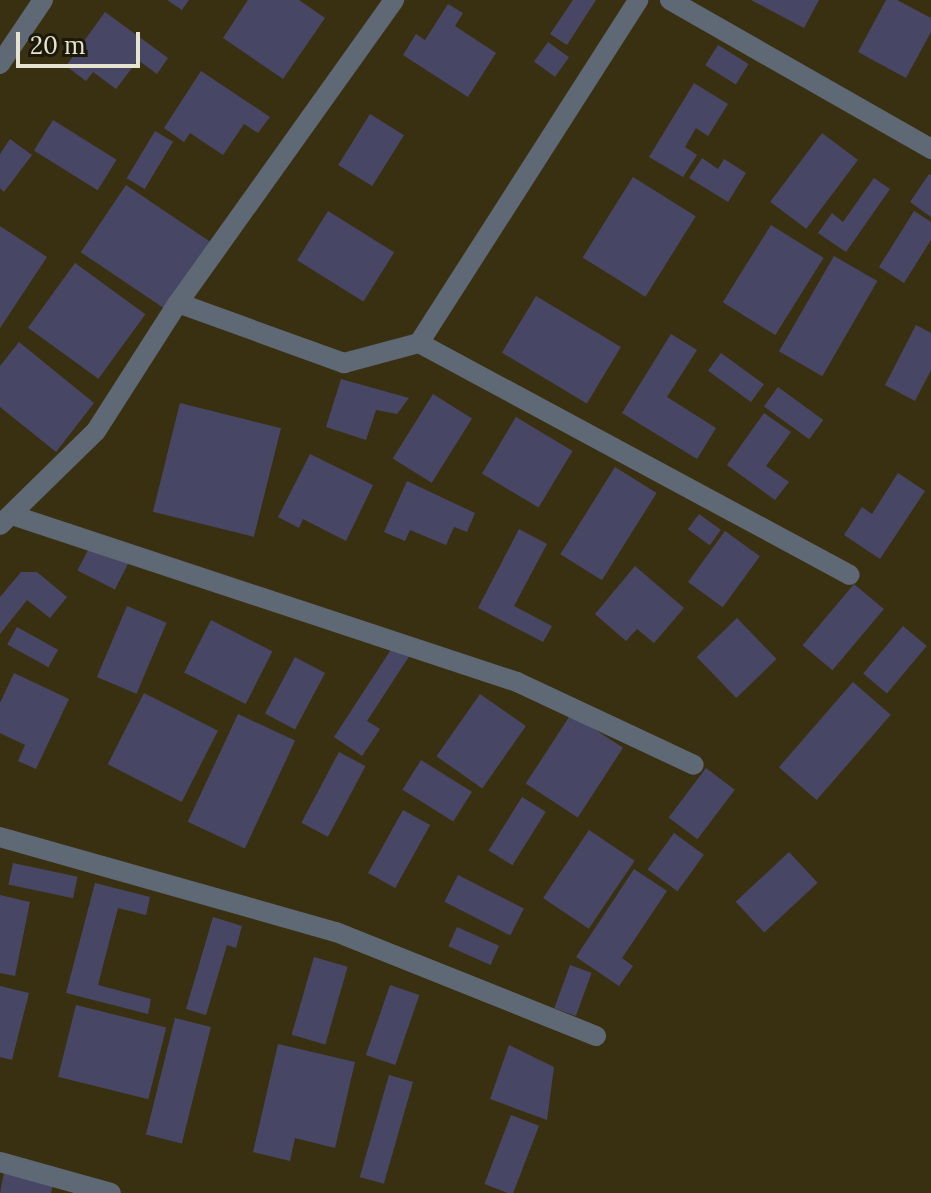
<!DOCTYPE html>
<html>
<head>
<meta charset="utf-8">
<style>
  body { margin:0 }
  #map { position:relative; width:931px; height:1193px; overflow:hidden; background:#393011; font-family:Lora,serif }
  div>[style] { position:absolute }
  .building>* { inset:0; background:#474765; transform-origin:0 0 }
  .minor>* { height:20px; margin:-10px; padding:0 10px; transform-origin:10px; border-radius:10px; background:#5f6975 }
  span { translate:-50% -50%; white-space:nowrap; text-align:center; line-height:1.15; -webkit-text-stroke:7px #1c190b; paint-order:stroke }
  .scale { position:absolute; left:16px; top:32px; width:124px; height:36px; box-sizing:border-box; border:4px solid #e7e3d1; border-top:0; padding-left:10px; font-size:24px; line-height:28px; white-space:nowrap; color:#e7e3d1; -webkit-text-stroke:6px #1c190b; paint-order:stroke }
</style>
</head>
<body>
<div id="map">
  <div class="building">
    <div style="clip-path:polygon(167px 0,189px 0,182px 10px)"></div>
    <div style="clip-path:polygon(248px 0,299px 0,325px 18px,283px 79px,223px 38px)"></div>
    <div style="clip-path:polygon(573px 0,596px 0,567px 45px,550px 34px)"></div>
    <div style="clip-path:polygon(751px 0,819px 0,804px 28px)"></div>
    <div style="clip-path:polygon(886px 0,897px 0,931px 18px,931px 32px,906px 78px,858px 52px)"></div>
    <div style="clip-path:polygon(448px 4px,463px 13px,455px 26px,496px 53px,468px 97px,403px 55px,416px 34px,425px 40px)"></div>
    <div style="clip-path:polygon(105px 12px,168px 58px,157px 74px,138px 60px,116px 89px,93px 72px,86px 81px,66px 66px)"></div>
    <div style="left:548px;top:42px;width:26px;height:24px;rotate:36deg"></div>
    <div style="left:718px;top:45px;width:36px;height:24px;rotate:32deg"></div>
    <div style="clip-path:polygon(201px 71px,270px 117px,258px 133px,244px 124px,223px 155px,190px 133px,184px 142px,164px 128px)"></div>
    <div style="clip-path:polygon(694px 83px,728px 104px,708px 136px,696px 128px,685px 147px,697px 155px,683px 177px,649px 157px)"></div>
    <div style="left:370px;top:114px;width:40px;height:60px;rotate:32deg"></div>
    <div style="left:53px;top:120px;width:75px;height:36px;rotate:32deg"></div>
    <div style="left:155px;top:131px;width:21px;height:55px;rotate:31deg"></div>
    <div style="left:822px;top:133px;width:45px;height:86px;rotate:37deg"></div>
    <div style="clip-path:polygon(10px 139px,32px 155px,4px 192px,0 188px,0 154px)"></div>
    <div style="clip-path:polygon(702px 158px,718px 169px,724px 159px,746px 173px,728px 202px,689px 178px)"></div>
    <div style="clip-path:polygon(929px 174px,931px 175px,931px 217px,910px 202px)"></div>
    <div style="left:633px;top:177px;width:74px;height:95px;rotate:32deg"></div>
    <div style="clip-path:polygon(874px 178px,890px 189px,846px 252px,818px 233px,832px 213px,843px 222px)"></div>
    <div style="left:126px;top:185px;width:105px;height:81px;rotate:34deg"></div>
    <div style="left:328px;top:211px;width:78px;height:58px;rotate:32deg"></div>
    <div style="clip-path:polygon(914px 211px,931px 222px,931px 240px,904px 283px,879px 267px)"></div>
    <div style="left:771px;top:225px;width:62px;height:91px;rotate:32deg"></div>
    <div style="clip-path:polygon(0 226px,47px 257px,0 328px)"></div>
    <div style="left:834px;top:256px;width:50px;height:110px;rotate:30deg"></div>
    <div style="left:75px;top:263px;width:87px;height:80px;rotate:36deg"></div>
    <div style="left:536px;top:296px;width:99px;height:66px;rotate:31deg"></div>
    <div style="clip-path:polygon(916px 325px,931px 333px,931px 370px,915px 401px,885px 385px)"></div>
    <div style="clip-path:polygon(671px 334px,697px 350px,667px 397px,716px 428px,697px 459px,622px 413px)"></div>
    <div style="clip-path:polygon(19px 342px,94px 403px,56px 452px,0 407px,0 366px)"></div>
    <div style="left:721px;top:353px;width:53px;height:22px;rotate:36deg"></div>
    <div style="clip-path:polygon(341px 379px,409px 398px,397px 414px,376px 410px,366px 440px,326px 427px)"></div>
    <div style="left:778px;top:387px;width:56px;height:24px;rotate:36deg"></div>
    <div style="left:433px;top:394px;width:46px;height:76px;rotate:32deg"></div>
    <div style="left:180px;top:403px;width:104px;height:112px;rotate:14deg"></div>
    <div style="clip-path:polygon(764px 413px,791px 432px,766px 466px,789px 482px,775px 500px,727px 465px)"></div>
    <div style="left:516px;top:417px;width:66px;height:66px;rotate:31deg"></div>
    <div style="clip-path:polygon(310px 454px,373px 485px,346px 541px,303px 519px,299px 528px,278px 517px)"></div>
    <div style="left:615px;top:467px;width:49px;height:103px;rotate:32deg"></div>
    <div style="clip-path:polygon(898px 473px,925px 491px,880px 559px,844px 535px,862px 507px,872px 514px)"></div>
    <div style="clip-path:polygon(407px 481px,475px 513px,467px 532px,454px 527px,446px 545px,410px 530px,405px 541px,384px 532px)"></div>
    <div style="left:699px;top:514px;width:27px;height:19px;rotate:36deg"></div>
    <div style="clip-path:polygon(519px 529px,547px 544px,514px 606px,552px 626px,543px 642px,478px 608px)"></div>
    <div style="left:725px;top:531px;width:43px;height:63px;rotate:36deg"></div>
    <div style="left:92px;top:542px;width:42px;height:32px;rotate:27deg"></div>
    <div style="clip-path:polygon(635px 566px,684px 608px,654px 643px,637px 629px,626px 641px,595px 614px)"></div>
    <div style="clip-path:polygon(21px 572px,37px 572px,67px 597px,50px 618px,27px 600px,0 634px,0 597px)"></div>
    <div style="left:854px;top:584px;width:39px;height:80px;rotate:40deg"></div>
    <div style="left:127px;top:606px;width:43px;height:77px;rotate:23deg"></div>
    <div style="left:737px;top:618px;width:57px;height:56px;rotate:46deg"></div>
    <div style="left:211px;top:620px;width:69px;height:59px;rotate:27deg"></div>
    <div style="left:903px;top:626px;width:31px;height:62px;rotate:40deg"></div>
    <div style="left:17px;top:627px;width:47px;height:20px;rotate:29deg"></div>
    <div style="clip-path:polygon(394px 645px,410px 655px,367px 721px,380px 729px,362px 756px,334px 737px)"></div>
    <div style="left:295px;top:657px;width:34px;height:64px;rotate:28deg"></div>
    <div style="clip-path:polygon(14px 673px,69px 699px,36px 769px,18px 761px,25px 745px,0 733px,0 703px)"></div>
    <div style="left:853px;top:682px;width:50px;height:113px;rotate:41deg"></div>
    <div style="left:144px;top:693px;width:83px;height:80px;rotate:27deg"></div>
    <div style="left:480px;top:694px;width:56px;height:76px;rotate:35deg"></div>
    <div style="left:238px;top:714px;width:63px;height:119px;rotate:25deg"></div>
    <div style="left:571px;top:714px;width:62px;height:83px;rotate:33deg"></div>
    <div style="left:339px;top:752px;width:30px;height:80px;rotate:28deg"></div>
    <div style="left:421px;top:760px;width:60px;height:35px;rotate:32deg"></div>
    <div style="left:706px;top:768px;width:36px;height:62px;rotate:37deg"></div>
    <div style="left:522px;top:797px;width:28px;height:63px;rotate:32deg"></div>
    <div style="left:403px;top:810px;width:31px;height:72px;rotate:29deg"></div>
    <div style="left:589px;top:830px;width:55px;height:82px;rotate:34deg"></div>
    <div style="left:674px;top:833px;width:37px;height:45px;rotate:36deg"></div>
    <div style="left:789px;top:852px;width:42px;height:73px;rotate:47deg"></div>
    <div style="left:13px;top:863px;width:66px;height:22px;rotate:12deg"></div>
    <div style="clip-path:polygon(634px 869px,667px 891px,622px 958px,633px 966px,619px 986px,576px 957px)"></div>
    <div style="left:458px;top:875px;width:74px;height:30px;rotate:27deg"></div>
    <div style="clip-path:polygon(95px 883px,150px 897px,146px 915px,118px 908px,98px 985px,151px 999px,148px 1014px,66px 993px)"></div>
    <div style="clip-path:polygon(0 895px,30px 902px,15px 976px,0 973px)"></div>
    <div style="clip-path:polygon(213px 917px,242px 926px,236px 948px,227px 945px,206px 1015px,186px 1009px)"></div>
    <div style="left:457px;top:927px;width:46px;height:21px;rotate:24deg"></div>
    <div style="left:314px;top:957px;width:35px;height:81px;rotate:16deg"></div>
    <div style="left:570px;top:965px;width:23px;height:46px;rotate:20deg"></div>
    <div style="left:390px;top:985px;width:31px;height:74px;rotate:19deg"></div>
    <div style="clip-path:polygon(0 986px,29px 993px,12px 1060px,0 1057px)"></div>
    <div style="left:76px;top:1005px;width:93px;height:74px;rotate:14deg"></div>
    <div style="left:175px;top:1018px;width:37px;height:120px;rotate:14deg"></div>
    <div style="clip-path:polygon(278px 1044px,355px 1062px,335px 1148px,295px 1138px,290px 1161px,253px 1152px)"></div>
    <div style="clip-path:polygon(509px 1045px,554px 1067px,547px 1120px,490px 1099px)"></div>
    <div style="left:389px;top:1075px;width:25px;height:106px;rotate:16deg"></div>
    <div style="left:511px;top:1115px;width:30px;height:74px;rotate:21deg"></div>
    <div style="clip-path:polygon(4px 1172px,53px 1185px,51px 1193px,0 1193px)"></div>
  </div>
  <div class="minor">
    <div style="left:670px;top:0;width:301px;rotate:29.7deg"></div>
    <div style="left:0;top:64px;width:77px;rotate:-56.1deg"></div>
    <div style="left:178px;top:303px;width:177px;rotate:19.9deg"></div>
    <div style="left:344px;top:363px;width:78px;rotate:-14.9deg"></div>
    <div style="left:419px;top:343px;width:407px;rotate:-57.4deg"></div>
    <div style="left:419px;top:343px;width:489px;rotate:28.3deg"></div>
    <div style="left:12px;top:515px;width:532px;rotate:18.3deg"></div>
    <div style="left:517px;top:682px;width:195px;rotate:25.1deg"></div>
    <div style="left:0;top:525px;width:134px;rotate:-44.4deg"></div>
    <div style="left:96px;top:431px;width:152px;rotate:-57.4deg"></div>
    <div style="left:178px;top:303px;width:372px;rotate:-54.5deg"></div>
    <div style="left:0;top:837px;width:349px;rotate:15.8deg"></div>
    <div style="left:336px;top:932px;width:280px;rotate:21.8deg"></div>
    <div style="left:0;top:1162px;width:115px;rotate:15.6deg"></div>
  </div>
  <div class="scale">20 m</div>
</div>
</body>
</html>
